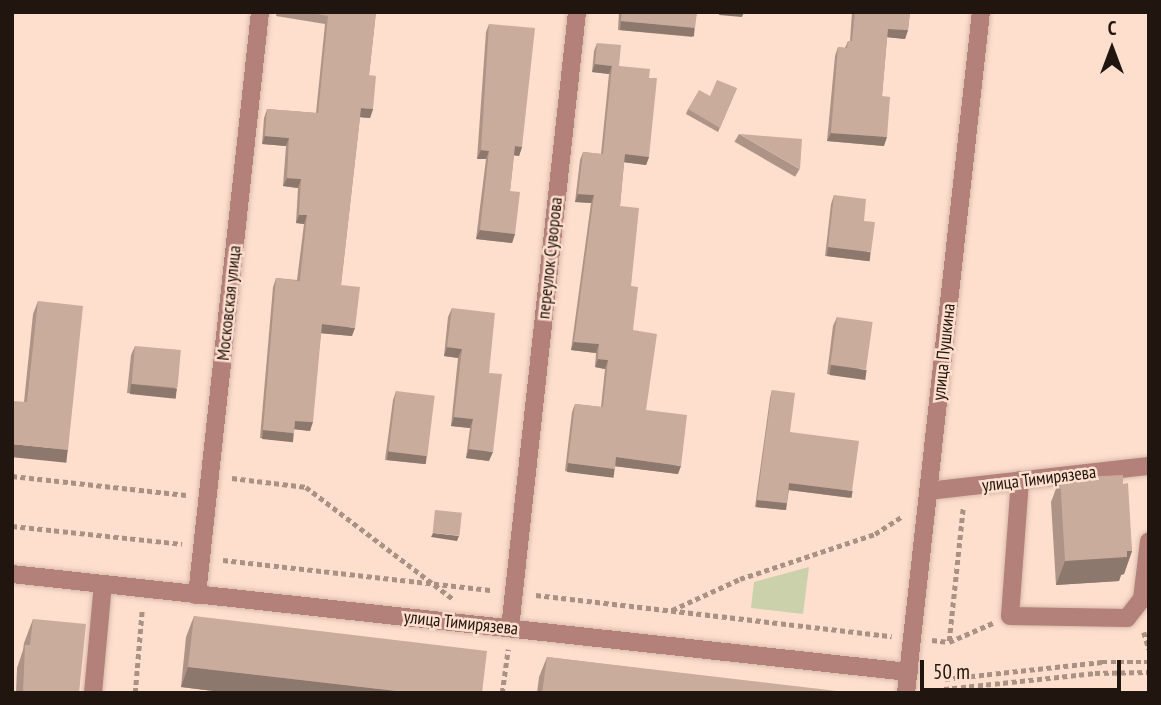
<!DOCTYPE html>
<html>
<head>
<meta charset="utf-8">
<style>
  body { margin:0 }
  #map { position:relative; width:1161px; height:705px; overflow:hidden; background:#fedecd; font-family:"PT Sans Narrow",sans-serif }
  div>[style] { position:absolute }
  .green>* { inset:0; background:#cad1ab }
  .path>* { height:4.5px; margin-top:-2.25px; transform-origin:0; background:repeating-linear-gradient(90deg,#a99184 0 5px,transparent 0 8.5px) }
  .roads { filter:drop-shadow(0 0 2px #d6baab) drop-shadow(0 0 2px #d6baab) }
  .minor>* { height:18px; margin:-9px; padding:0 9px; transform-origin:9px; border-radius:9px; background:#b3807a }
  .wall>* { inset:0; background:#ae9486; transform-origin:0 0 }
  .shaded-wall>* { inset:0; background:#8d786d; transform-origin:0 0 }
  .building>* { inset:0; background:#caac9c; transform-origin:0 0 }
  span { translate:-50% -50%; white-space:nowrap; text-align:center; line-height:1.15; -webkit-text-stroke:5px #fedecd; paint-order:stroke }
  .street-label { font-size:18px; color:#20150f }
  .frame { position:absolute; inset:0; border:14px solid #20150f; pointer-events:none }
  .north { position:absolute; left:1077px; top:14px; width:70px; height:70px; -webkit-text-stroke:5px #fedecd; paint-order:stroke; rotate:0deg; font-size:19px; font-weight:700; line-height:28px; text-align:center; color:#20150f }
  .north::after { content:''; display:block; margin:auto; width:24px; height:32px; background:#20150f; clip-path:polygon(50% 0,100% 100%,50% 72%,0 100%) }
  .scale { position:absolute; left:920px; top:660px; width:201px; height:32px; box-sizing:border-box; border:4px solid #20150f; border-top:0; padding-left:9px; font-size:21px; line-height:24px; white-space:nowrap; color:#20150f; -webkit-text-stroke:5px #fedecd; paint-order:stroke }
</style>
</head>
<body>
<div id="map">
  <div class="green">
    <div style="clip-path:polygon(809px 567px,803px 614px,751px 608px,754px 582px)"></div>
  </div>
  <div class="path">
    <div style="left:12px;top:476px;width:175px;rotate:6.2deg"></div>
    <div style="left:232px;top:478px;width:75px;rotate:6.9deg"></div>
    <div style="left:306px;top:487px;width:185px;rotate:37.3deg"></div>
    <div style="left:12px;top:526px;width:171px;rotate:6deg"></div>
    <div style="left:223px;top:560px;width:271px;rotate:6.4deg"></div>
    <div style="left:536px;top:595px;width:358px;rotate:6.6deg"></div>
    <div style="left:672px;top:610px;width:75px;rotate:-24.5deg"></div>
    <div style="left:740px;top:579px;width:142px;rotate:-18.4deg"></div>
    <div style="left:875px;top:534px;width:33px;rotate:-33deg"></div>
    <div style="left:1144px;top:632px;width:18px;rotate:74deg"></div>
    <div style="left:932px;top:640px;width:17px;rotate:7deg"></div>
    <div style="left:949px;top:642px;width:48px;rotate:-23.4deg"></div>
    <div style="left:949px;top:641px;width:135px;rotate:-84deg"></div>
    <div style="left:945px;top:679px;width:158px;rotate:-6.2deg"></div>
    <div style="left:1102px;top:662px;width:47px"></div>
    <div style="left:944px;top:689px;width:152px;rotate:-6deg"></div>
    <div style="left:1095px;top:673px;width:54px;rotate:-1.1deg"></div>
    <div style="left:135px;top:693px;width:83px;rotate:-85.2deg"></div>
    <div style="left:502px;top:693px;width:44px;rotate:-82.2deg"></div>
  </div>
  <div class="roads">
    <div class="minor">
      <div style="left:1020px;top:480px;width:136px;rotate:94.2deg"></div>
      <div style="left:1010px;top:616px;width:117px;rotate:1deg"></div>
      <div style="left:1127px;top:618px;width:24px;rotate:-52deg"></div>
      <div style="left:1142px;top:599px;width:58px;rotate:-83.1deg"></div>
      <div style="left:928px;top:491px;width:222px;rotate:-6.5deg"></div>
      <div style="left:12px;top:574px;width:902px;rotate:6.24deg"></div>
      <div style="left:197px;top:595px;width:586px;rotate:-83.83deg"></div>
      <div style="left:510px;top:628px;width:620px;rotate:-83.79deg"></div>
      <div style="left:93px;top:693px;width:109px;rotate:-84.8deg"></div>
      <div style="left:906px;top:693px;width:685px;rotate:-83.72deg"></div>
    </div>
  </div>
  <div class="wall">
    <div style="clip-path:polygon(277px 12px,376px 12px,369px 75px,373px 109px,370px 118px,360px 117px,341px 285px,352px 336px,321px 333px,310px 431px,294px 429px,291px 441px,260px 438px,273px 287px,276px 278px,297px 280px,304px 224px,296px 223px,298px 188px,283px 186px,286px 146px,262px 144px,264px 118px,267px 109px,316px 113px,325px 24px,276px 16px)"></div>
    <div style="clip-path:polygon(619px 12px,697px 12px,692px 37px,618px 30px)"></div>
    <div style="clip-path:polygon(852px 12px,910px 12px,908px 30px,905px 39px,887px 37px,882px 96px,884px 146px,827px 141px,835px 56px,838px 47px,845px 48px,848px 41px,850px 41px)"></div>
    <div style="clip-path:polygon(489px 24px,522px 147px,519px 156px,514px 155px,510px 191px,515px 234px,512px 243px,476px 239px,486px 159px,477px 159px,486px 32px)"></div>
    <div style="clip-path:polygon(597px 43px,619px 66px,649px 78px,649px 157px,646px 165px,624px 162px,620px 206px,631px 286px,633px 330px,646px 410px,678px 474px,615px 466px,612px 477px,565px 471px,572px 412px,575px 404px,601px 407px,605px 369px,595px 367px,596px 353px,571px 350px,591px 203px,575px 202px,580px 160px,583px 152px,601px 154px,609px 74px,592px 72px,594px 51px)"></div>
    <div style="clip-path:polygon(737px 88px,718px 132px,686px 114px,688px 109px,710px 96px)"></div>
    <div style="left:739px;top:134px;width:70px;height:9px;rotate:30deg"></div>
    <div style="clip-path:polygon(834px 195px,864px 221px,868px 261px,825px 256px,831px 204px)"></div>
    <div style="clip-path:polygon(38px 301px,68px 450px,63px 462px,24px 402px,33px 314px)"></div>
    <div style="clip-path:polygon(452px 308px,489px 373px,489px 461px,466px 458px,470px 428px,451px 426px,458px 358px,444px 356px,448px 317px)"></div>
    <div style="clip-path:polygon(837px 317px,864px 379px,827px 374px,833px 326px)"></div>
    <div style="clip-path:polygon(135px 346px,177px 389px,174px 398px,127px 393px,131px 355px)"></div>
    <div style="clip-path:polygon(772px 390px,790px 432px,850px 498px,789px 490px,787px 503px,785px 510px,755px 507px,770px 398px)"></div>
    <div style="clip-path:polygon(396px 391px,427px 455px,424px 464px,385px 460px,393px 400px)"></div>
    <div style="clip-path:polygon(1060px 478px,1123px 484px,1132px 551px,1124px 574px,1121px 575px,1119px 581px,1056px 585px,1051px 502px)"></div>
    <div style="clip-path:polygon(194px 616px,482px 693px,230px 693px,181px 687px,186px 637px)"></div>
    <div style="clip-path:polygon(33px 619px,79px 693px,16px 693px,17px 668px,23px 650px,24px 643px)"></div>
    <div style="clip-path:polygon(547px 657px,836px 693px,537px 693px,539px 677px)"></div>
  </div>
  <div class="shaded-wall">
    <div style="clip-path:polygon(720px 12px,744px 12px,742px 17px,719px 15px)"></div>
    <div style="left:621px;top:21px;width:74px;height:9px;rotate:5deg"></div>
    <div style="clip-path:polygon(888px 29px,908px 30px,905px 39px,885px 37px)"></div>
    <div style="clip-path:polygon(595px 64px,612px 66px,609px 74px,592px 72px)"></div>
    <div style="clip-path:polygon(361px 108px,373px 109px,370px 118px,358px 117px)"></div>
    <div style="clip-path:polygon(831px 133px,887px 137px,884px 146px,827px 141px)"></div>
    <div style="clip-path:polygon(265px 136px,289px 138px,286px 146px,262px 144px)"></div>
    <div style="clip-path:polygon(515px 146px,522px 147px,519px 156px,512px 155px)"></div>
    <div style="clip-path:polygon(481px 150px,489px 151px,486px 159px,477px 159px)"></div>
    <div style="clip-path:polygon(625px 154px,649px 157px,646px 165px,622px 162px)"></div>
    <div style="clip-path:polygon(287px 178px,301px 179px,298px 188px,283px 186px)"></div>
    <div style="clip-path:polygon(578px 194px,594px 195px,591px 203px,575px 202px)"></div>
    <div style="clip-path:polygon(299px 215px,307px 215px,304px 224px,296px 223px)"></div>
    <div style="clip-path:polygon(480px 230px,515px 234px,512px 243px,476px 239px)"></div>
    <div style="left:828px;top:247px;width:43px;height:9px;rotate:7deg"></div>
    <div style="clip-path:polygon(322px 324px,355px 328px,352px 336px,318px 333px)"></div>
    <div style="clip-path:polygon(574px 342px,599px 344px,596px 353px,571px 350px)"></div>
    <div style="clip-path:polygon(447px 347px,462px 349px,458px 358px,444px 356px)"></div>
    <div style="clip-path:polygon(598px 359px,608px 360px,605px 369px,595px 367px)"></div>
    <div style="left:831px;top:365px;width:36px;height:10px;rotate:8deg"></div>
    <div style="left:131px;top:384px;width:46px;height:10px;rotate:6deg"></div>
    <div style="clip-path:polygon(454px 417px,473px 419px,470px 428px,451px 426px)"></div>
    <div style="clip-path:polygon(295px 421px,313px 422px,310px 431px,292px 429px)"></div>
    <div style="left:263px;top:430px;width:31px;height:9px;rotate:6deg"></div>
    <div style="left:12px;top:444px;width:56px;height:13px;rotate:6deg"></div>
    <div style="clip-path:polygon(469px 449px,493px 452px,489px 461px,466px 458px)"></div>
    <div style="left:388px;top:451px;width:39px;height:9px;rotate:6deg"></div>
    <div style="clip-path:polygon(616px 457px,681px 466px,678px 474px,613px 466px)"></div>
    <div style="left:568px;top:463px;width:47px;height:9px;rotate:7deg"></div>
    <div style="left:789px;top:483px;width:64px;height:7px;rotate:7deg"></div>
    <div style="left:757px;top:500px;width:30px;height:7px;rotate:6deg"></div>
    <div style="clip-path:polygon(433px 533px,459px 536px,457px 541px,431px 537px)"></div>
    <div style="clip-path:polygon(1127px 551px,1132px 551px,1124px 574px,1121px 575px,1119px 581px,1056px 585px,1065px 561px)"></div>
    <div style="clip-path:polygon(188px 667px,414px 693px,230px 693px,181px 687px)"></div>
  </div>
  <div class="building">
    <div style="clip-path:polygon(307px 12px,376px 12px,369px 75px,376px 76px,373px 109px,361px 108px,341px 285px,360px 287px,355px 328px,322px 324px,313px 422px,295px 421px,294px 433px,263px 430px,276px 278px,300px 281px,307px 215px,299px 215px,301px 179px,287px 178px,289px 138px,265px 136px,267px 109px,318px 113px,328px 16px)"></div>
    <div style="clip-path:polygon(622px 12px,697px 12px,695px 28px,621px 21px)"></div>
    <div style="clip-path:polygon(855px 12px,910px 12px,908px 30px,888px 29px,882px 96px,890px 97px,887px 137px,831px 133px,838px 47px,847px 48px,848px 41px,852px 41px)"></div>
    <div style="clip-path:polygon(489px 24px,535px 28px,522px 147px,515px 146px,510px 191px,520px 192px,515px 234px,480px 230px,489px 151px,481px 150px)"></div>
    <div style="clip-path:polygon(597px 43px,621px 45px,619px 66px,650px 69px,649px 78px,657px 78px,649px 157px,625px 154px,620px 206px,639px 208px,631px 286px,638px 287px,633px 330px,657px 334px,646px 410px,687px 415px,681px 466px,616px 457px,615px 469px,568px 463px,575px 404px,603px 407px,608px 360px,598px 359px,599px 344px,574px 342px,594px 195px,578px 194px,583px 152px,603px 154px,612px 66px,595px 64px)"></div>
    <div style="clip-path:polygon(717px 80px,737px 88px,720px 128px,688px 109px,699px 90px,710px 96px)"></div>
    <div style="clip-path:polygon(739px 134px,802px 139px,800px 169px)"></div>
    <div style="clip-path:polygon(834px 195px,866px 199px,864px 221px,875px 222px,871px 252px,828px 247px)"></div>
    <div style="clip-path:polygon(38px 301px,83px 306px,68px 450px,12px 444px,12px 401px,27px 402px)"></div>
    <div style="clip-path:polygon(452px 308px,495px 313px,489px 373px,502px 374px,493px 452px,469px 449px,473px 419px,454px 417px,462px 349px,447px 347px)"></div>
    <div style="left:837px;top:317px;width:36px;height:48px;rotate:8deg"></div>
    <div style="left:135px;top:346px;width:46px;height:38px;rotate:5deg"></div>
    <div style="clip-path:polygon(772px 390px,795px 393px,790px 432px,859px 441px,852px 491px,789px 483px,787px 503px,757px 500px)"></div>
    <div style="left:396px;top:391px;width:39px;height:61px;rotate:7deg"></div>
    <div style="clip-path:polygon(1123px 475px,1123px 484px,1128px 483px,1132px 551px,1127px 551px,1127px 557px,1065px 561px,1060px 478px)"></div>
    <div style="left:435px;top:510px;width:27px;height:23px;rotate:6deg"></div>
    <div style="clip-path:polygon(194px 616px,487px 651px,482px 693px,414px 693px,188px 667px)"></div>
    <div style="clip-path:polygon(33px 619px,86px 624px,79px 693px,23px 693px,25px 645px,30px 645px)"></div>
    <div style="clip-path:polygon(547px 657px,837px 691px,836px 693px,542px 693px)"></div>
  </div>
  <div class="street-label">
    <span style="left:550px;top:258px;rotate:-84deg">переулок Суворова</span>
    <span style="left:229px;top:303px;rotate:-84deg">Московская улица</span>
    <span style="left:944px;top:352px;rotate:-84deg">улица Пушкина</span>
    <span style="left:1039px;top:479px;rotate:-7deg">улица Тимирязева</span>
    <span style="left:461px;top:623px;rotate:6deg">улица Тимирязева</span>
  </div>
  <div class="frame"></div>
  <div class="north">С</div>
  <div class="scale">50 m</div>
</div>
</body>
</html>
